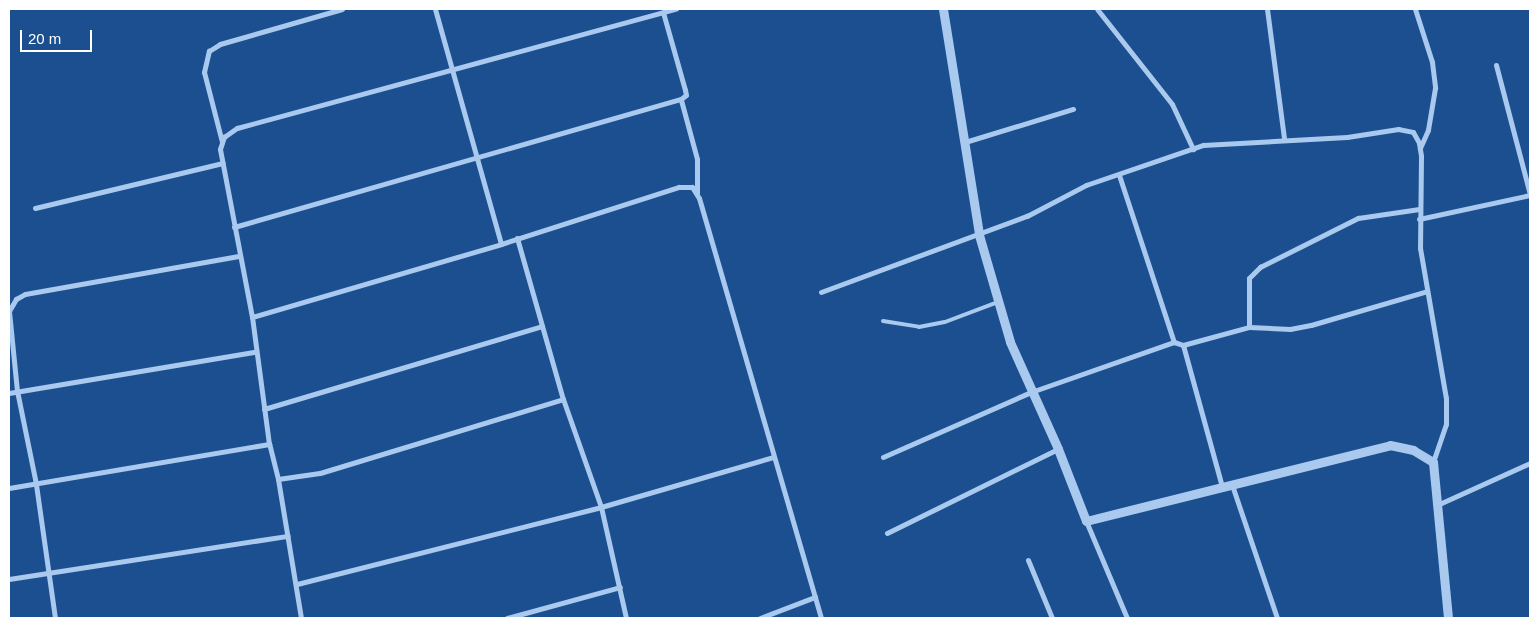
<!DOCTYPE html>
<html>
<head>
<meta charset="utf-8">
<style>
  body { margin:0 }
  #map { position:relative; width:1539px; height:627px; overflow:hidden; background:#1b4f8f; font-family:Helvetica,sans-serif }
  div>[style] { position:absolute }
  .service>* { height:4px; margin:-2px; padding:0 2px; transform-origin:2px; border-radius:2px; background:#a9c9ee }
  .minor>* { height:5px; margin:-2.5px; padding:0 2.5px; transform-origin:2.5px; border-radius:2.5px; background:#a9c9ee }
  .tertiary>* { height:9px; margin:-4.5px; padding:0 4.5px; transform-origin:4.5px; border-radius:4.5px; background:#a9c9ee }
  span { translate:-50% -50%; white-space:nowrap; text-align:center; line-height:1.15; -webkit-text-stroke:4.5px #1b4f8f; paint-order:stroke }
  .frame { position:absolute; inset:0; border:10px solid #fff; pointer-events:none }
  .scale { position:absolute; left:20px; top:30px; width:72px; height:22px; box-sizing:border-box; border:2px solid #fff; border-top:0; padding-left:6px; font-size:15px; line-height:18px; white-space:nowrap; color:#fff; -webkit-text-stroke:4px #1b4f8f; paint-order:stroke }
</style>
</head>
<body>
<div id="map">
  <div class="service">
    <div style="left:883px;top:321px;width:36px;rotate:9deg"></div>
    <div style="left:919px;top:327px;width:26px;rotate:-11deg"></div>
    <div style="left:945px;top:322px;width:57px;rotate:-20.7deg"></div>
  </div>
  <div class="minor">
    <div style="left:435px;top:9px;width:244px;rotate:74.3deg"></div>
    <div style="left:1097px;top:9px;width:121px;rotate:51.7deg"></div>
    <div style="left:1172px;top:104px;width:50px;rotate:65deg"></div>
    <div style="left:1267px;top:9px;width:131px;rotate:82.5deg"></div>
    <div style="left:1415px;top:9px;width:56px;rotate:72.2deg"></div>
    <div style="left:1432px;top:62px;width:26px;rotate:83deg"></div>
    <div style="left:1435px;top:88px;width:43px;rotate:99.5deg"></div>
    <div style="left:1428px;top:130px;width:20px;rotate:114deg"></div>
    <div style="left:1496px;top:65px;width:134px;rotate:75.3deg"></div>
    <div style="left:681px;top:100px;width:61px;rotate:74.8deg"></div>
    <div style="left:697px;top:159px;width:35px;rotate:90deg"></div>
    <div style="left:222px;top:142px;width:72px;rotate:-104.4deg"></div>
    <div style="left:204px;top:72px;width:22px;rotate:-77deg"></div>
    <div style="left:209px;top:51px;width:13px;rotate:-32deg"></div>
    <div style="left:220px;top:44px;width:127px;rotate:-16deg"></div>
    <div style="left:965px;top:142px;width:113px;rotate:-17deg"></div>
    <div style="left:1119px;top:175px;width:176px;rotate:71.8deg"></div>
    <div style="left:35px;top:208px;width:193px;rotate:-13.5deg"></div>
    <div style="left:1419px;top:219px;width:114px;rotate:-12.2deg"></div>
    <div style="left:234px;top:227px;width:465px;rotate:-16deg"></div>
    <div style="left:681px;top:99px;width:6px;rotate:-39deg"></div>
    <div style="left:686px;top:95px;width:5px;rotate:-101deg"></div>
    <div style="left:685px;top:90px;width:81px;rotate:-105.8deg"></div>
    <div style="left:517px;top:238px;width:167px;rotate:74.1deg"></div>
    <div style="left:563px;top:399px;width:114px;rotate:70.6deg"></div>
    <div style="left:601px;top:507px;width:114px;rotate:77.3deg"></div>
    <div style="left:821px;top:292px;width:220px;rotate:-20.3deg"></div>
    <div style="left:1027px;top:216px;width:67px;rotate:-27.7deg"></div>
    <div style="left:1086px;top:185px;width:124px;rotate:-18.9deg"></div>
    <div style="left:1203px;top:145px;width:144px;rotate:-3.2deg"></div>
    <div style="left:1347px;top:137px;width:52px;rotate:-8.9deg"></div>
    <div style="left:1398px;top:129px;width:15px;rotate:11deg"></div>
    <div style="left:1413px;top:132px;width:13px;rotate:61deg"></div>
    <div style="left:1419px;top:143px;width:13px;rotate:81deg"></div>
    <div style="left:1421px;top:156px;width:92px;rotate:90.6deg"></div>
    <div style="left:1420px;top:248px;width:152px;rotate:80.2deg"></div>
    <div style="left:1446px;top:398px;width:26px;rotate:90deg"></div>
    <div style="left:1446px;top:424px;width:40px;rotate:108.9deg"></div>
    <div style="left:252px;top:317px;width:259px;rotate:-16.3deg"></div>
    <div style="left:501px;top:244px;width:187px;rotate:-17.8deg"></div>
    <div style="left:679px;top:187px;width:13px"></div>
    <div style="left:692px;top:187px;width:13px;rotate:58deg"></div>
    <div style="left:699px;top:198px;width:437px;rotate:73.8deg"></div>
    <div style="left:1249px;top:327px;width:49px;rotate:-90deg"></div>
    <div style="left:1249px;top:278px;width:16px;rotate:-45deg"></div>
    <div style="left:1260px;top:267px;width:110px;rotate:-26.6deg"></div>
    <div style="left:1358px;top:218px;width:62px;rotate:-8.4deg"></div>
    <div style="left:1183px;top:345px;width:147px;rotate:74.6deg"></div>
    <div style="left:9px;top:393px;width:248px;rotate:-9.5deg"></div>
    <div style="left:264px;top:409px;width:290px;rotate:-16.6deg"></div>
    <div style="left:883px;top:457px;width:162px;rotate:-23.7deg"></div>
    <div style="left:1031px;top:392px;width:151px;rotate:-19.3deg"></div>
    <div style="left:1174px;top:342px;width:9px;rotate:18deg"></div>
    <div style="left:1183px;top:345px;width:68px;rotate:-15.3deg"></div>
    <div style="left:1249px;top:327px;width:41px;rotate:2.8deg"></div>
    <div style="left:1290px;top:329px;width:21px;rotate:-11deg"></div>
    <div style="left:1311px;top:325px;width:121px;rotate:-16.3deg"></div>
    <div style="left:278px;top:479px;width:42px;rotate:-8.1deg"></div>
    <div style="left:320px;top:473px;width:254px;rotate:-16.9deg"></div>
    <div style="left:1232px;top:485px;width:140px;rotate:71.3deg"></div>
    <div style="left:9px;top:488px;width:264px;rotate:-9.6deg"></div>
    <div style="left:1437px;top:505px;width:102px;rotate:-24.3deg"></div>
    <div style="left:1086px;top:521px;width:105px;rotate:67.1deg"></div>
    <div style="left:887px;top:533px;width:191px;rotate:-26.2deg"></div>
    <div style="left:1028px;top:560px;width:63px;rotate:67.5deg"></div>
    <div style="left:9px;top:579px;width:282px;rotate:-8.8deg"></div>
    <div style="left:297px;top:584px;width:314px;rotate:-14.2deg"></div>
    <div style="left:601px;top:507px;width:179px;rotate:-16.2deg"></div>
    <div style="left:55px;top:618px;width:135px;rotate:-98.1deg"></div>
    <div style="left:36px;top:484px;width:95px;rotate:-101.5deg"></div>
    <div style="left:17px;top:391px;width:80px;rotate:-95.7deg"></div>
    <div style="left:9px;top:311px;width:14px;rotate:-60deg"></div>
    <div style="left:16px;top:299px;width:10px;rotate:-29deg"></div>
    <div style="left:25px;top:294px;width:217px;rotate:-10.1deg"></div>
    <div style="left:301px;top:618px;width:141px;rotate:-99.4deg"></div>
    <div style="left:278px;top:479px;width:36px;rotate:-104deg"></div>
    <div style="left:269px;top:444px;width:128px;rotate:-97.6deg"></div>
    <div style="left:252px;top:317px;width:171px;rotate:-100.8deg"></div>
    <div style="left:220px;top:149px;width:13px;rotate:-72deg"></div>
    <div style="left:224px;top:137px;width:16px;rotate:-35deg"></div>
    <div style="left:237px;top:128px;width:455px;rotate:-15.2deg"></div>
    <div style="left:507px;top:618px;width:117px;rotate:-15.3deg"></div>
    <div style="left:760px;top:618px;width:59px;rotate:-20.9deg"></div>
  </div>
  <div class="tertiary">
    <div style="left:943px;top:9px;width:229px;rotate:80.9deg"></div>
    <div style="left:979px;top:235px;width:111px;rotate:73.8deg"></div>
    <div style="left:1010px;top:342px;width:117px;rotate:65.8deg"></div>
    <div style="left:1058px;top:449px;width:77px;rotate:68.7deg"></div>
    <div style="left:1086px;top:521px;width:313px;rotate:-14deg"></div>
    <div style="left:1390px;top:445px;width:24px;rotate:12deg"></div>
    <div style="left:1413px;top:450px;width:23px;rotate:31deg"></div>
    <div style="left:1433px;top:462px;width:157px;rotate:84.5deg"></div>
  </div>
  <div class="frame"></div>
  <div class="scale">20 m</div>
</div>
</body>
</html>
